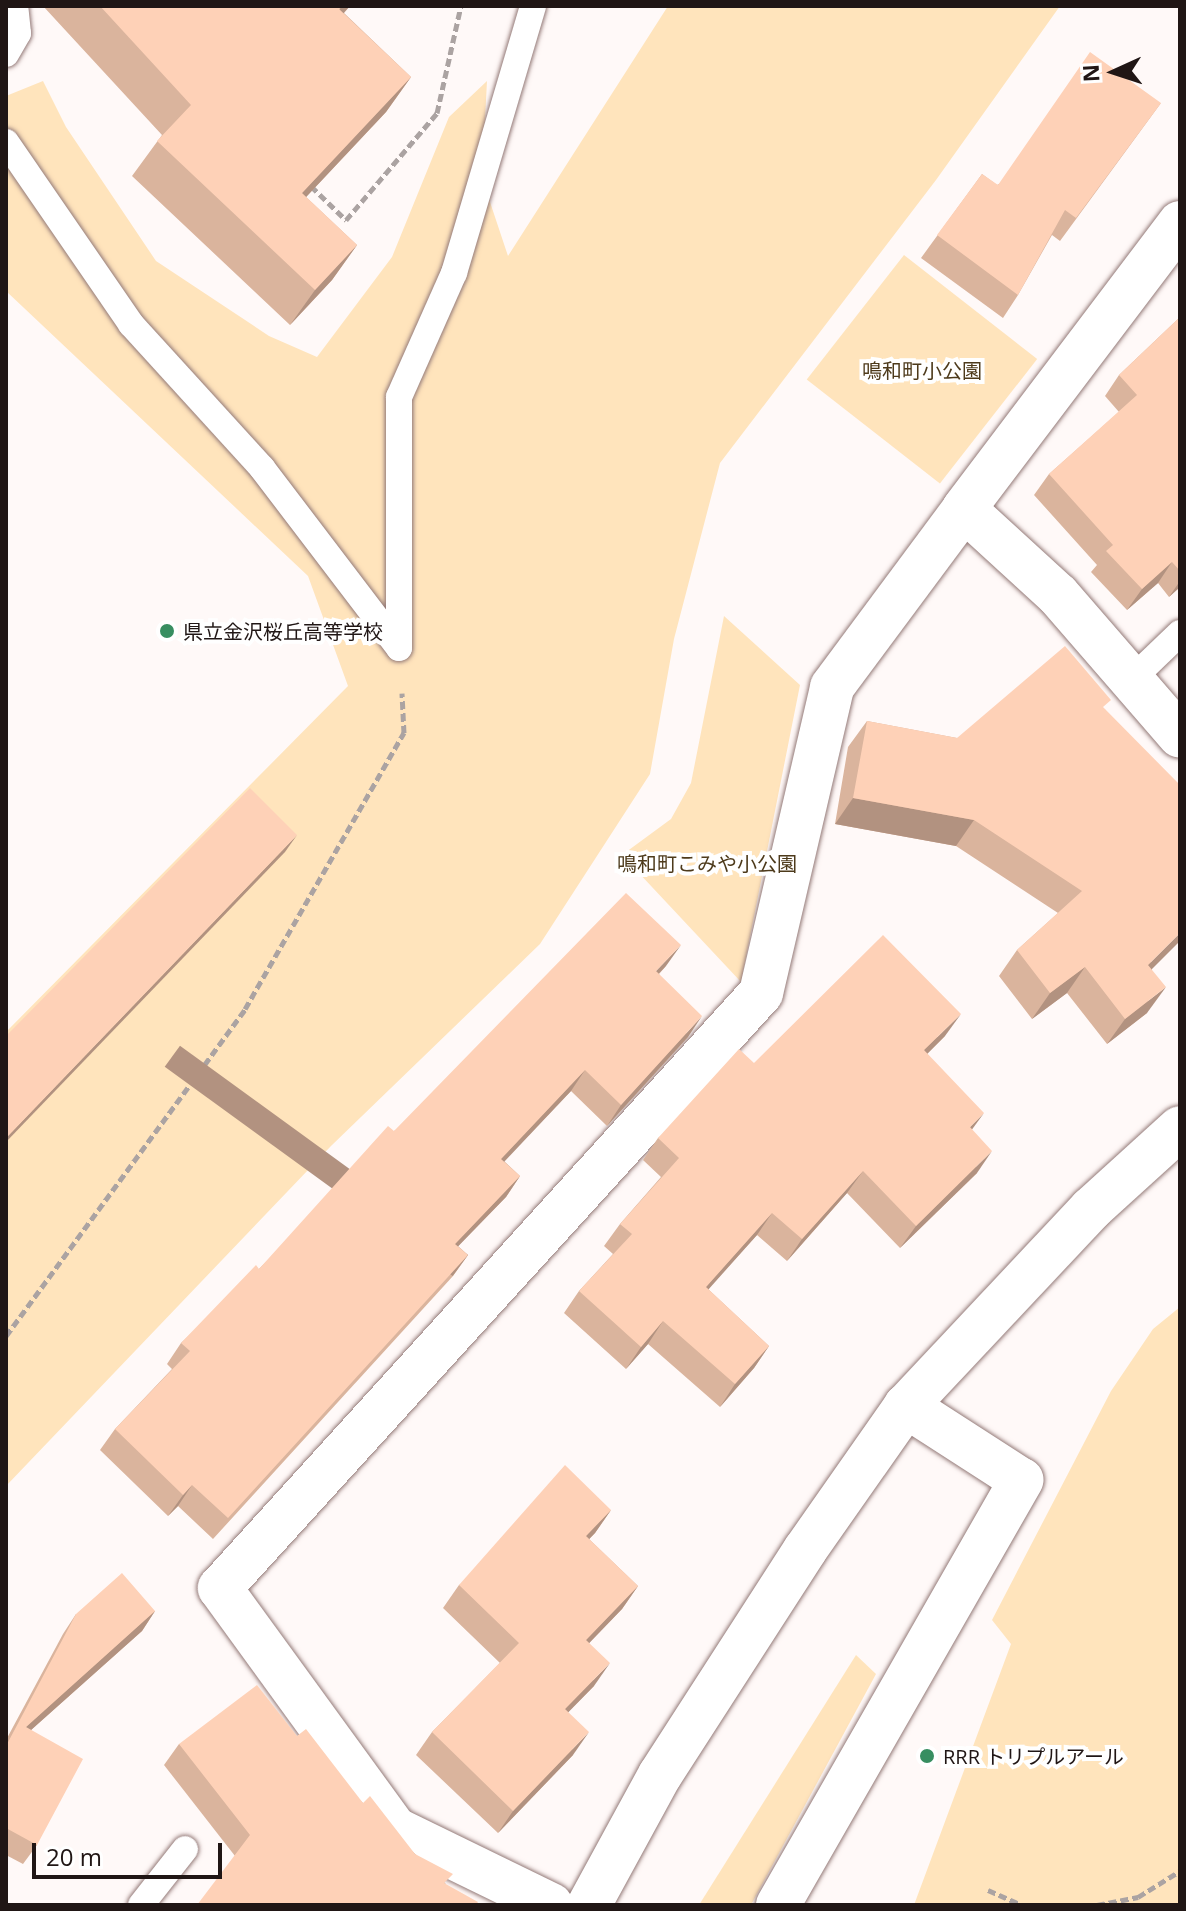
<!DOCTYPE html>
<html>
<head>
<meta charset="utf-8">
<style>
  body { margin:0 }
  #map { position:relative; width:1186px; height:1911px; overflow:hidden; background:#fff9f8; font-family:"Open Sans","Noto Sans JP",sans-serif }
  div>[style] { position:absolute }
  .green>* { inset:0; background:#ffe4bc; transform-origin:0 0 }
  .path>* { height:5px; margin-top:-2.5px; transform-origin:0; background:repeating-linear-gradient(90deg,#aba3a2 0 8px,transparent 0 12px) }
  .roads { filter:drop-shadow(0 0 2px #947a78) drop-shadow(0 0 2px #947a78) }
  .lane>* { height:26px; margin:-13px; padding:0 13px; transform-origin:13px; border-radius:13px; background:#fff }
  .street>* { height:44px; margin:-22px; padding:0 22px; transform-origin:22px; border-radius:22px; background:#fff }
  .secondary>* { height:44px; margin:-22px; padding:0 22px; transform-origin:22px; border-radius:22px; background:#fff }
  .wall>* { inset:0; background:#dab49d }
  .shaded-wall>* { inset:0; background:#b29280; transform-origin:0 0 }
  .building>* { inset:0; background:#fed1b7 }
  .dots>* { width:22px; height:22px; translate:-50% -50%; box-sizing:border-box; border:4px solid #fff; border-radius:50% }
  span { translate:-50% -50%; white-space:nowrap; text-align:center; line-height:1.15; -webkit-text-stroke:8px #fff; paint-order:stroke }
  .park-label { font-size:20px; color:#4d3a1b }
  .poi-label { font-size:20px; color:#201615 }
  .left { translate:0 -50%; text-align:left }
  .frame { position:absolute; inset:0; border:8px solid #201615; pointer-events:none }
  .north { position:absolute; left:1074px; top:32px; width:80px; height:80px; -webkit-text-stroke:6px #fff; paint-order:stroke; rotate:267deg; font-size:22px; font-weight:700; line-height:32px; text-align:center; color:#201615 }
  .north::after { content:''; display:block; margin:auto; width:28px; height:36px; background:#201615; clip-path:polygon(50% 0,100% 100%,50% 72%,0 100%) }
  .scale { position:absolute; left:32px; top:1843px; width:190px; height:36px; box-sizing:border-box; border:4px solid #201615; border-top:0; padding-left:10px; font-size:24px; line-height:28px; white-space:nowrap; color:#201615; -webkit-text-stroke:6px #fff; paint-order:stroke }
</style>
</head>
<body>
<div id="map">
  <div class="green">
    <div style="clip-path:polygon(668px 6px,1060px 6px,936px 180px,720px 463px,674px 639px,650px 774px,540px 944px,331px 1146px,6px 1486px,6px 1032px,348px 686px,308px 576px,6px 291px,6px 96px,43px 81px,66px 127px,156px 261px,269px 336px,317px 357px,392px 257px,449px 117px,487px 81px,482px 178px,508px 256px)"></div>
    <div style="left:904px;top:255px;width:169px;height:158px;rotate:38deg"></div>
    <div style="clip-path:polygon(724px 616px,800px 685px,741px 982px,622px 855px,671px 819px,691px 783px)"></div>
    <div style="clip-path:polygon(1180px 1307px,1180px 1905px,914px 1905px,1011px 1644px,992px 1620px,1111px 1391px,1153px 1329px)"></div>
    <div style="clip-path:polygon(856px 1655px,876px 1674px,751px 1905px,699px 1905px)"></div>
  </div>
  <div class="path">
    <div style="left:311px;top:186px;width:49px;rotate:44.2deg"></div>
    <div style="left:346px;top:220px;width:140px;rotate:-49.6deg"></div>
    <div style="left:437px;top:113px;width:110px;rotate:-77.4deg"></div>
    <div style="left:6px;top:1336px;width:405px;rotate:-53.8deg"></div>
    <div style="left:245px;top:1009px;width:319px;rotate:-60.1deg"></div>
    <div style="left:404px;top:733px;width:40px;rotate:-92.9deg"></div>
    <div style="left:988px;top:1890px;width:37px;rotate:24deg"></div>
    <div style="left:1097px;top:1905px;width:42px;rotate:-11deg"></div>
    <div style="left:1138px;top:1897px;width:49px;rotate:-31.8deg"></div>
  </div>
  <div class="roads">
    <div class="lane">
      <div style="left:6px;top:54px;width:24px;rotate:-60deg"></div>
      <div style="left:18px;top:33px;width:27px;rotate:-96deg"></div>
      <div style="left:6px;top:142px;width:221px;rotate:55.5deg"></div>
      <div style="left:131px;top:324px;width:195px;rotate:47.7deg"></div>
      <div style="left:262px;top:468px;width:226px;rotate:52.7deg"></div>
      <div style="left:399px;top:648px;width:251px;rotate:-90deg"></div>
      <div style="left:399px;top:397px;width:136px;rotate:-66.1deg"></div>
      <div style="left:454px;top:273px;width:278px;rotate:-73.5deg"></div>
      <div style="left:1131px;top:680px;width:68px;rotate:-43.8deg"></div>
      <div style="left:141px;top:1905px;width:71px;rotate:-51.8deg"></div>
    </div>
    <div class="street">
      <div style="left:1180px;top:223px;width:358px;rotate:127.1deg"></div>
      <div style="left:964px;top:509px;width:127px;rotate:42.5deg"></div>
      <div style="left:1058px;top:595px;width:186px;rotate:49.1deg"></div>
      <div style="left:551px;top:1905px;width:174px;rotate:-154deg"></div>
      <div style="left:395px;top:1829px;width:298px;rotate:-126deg"></div>
      <div style="left:220px;top:1588px;width:804px;rotate:-47.72deg"></div>
      <div style="left:761px;top:993px;width:314px;rotate:-76.9deg"></div>
      <div style="left:832px;top:687px;width:222px;rotate:-53.4deg"></div>
      <div style="left:778px;top:1905px;width:490px;rotate:-60.2deg"></div>
      <div style="left:1021px;top:1480px;width:137px;rotate:-147.2deg"></div>
    </div>
    <div class="secondary">
      <div style="left:589px;top:1905px;width:148px;rotate:-61.4deg"></div>
      <div style="left:660px;top:1775px;width:268px;rotate:-57.2deg"></div>
      <div style="left:805px;top:1550px;width:176px;rotate:-55deg"></div>
      <div style="left:906px;top:1406px;width:270px;rotate:-46.8deg"></div>
      <div style="left:1091px;top:1209px;width:120px;rotate:-42.3deg"></div>
    </div>
  </div>
  <div class="wall">
    <div style="clip-path:polygon(43px 6px,350px 6px,344px 13px,411px 77px,386px 112px,306px 197px,357px 245px,332px 280px,290px 325px,132px 176px,162px 135px)"></div>
    <div style="clip-path:polygon(1161px 103px,1060px 241px,1052px 235px,1018px 295px,1003px 318px,921px 258px,982px 174px,997px 185px)"></div>
    <div style="clip-path:polygon(1180px 317px,1180px 587px,1169px 597px,1158px 583px,1127px 610px,1091px 572px,1097px 565px,1034px 495px,1049px 474px,1119px 412px,1105px 396px,1119px 375px)"></div>
    <div style="clip-path:polygon(1105px 709px,1152px 969px,1147px 1013px,1107px 1044px,1067px 993px,1032px 1019px,999px 976px,1017px 950px,1058px 913px,956px 846px,835px 824px,848px 747px,867px 721px,957px 738px)"></div>
    <div style="clip-path:polygon(666px 966px,659px 974px,688px 1037px,607px 1126px,571px 1091px,504px 1161px,520px 1176px,506px 1197px,458px 1246px,468px 1255px,453px 1276px,213px 1539px,178px 1506px,168px 1516px,100px 1450px,115px 1429px,172px 1369px,167px 1364px,181px 1343px,259px 1269px,394px 1131px)"></div>
    <div style="clip-path:polygon(945px 1036px,927px 1054px,972px 1130px,977px 1173px,900px 1248px,847px 1193px,787px 1261px,757px 1235px,708px 1289px,769px 1346px,754px 1368px,720px 1407px,648px 1344px,626px 1369px,564px 1313px,579px 1291px,613px 1254px,604px 1246px,620px 1224px,661px 1177px,643px 1160px,658px 1138px,754px 1063px)"></div>
    <div style="clip-path:polygon(611px 1510px,595px 1533px,589px 1539px,638px 1586px,622px 1609px,589px 1643px,594px 1686px,568px 1712px,573px 1755px,498px 1833px,416px 1755px,432px 1732px,500px 1663px,443px 1608px,459px 1585px)"></div>
    <div style="clip-path:polygon(155px 1611px,142px 1631px,31px 1730px,37px 1845px,23px 1864px,6px 1855px,6px 1740px,63px 1634px,76px 1614px)"></div>
    <div style="clip-path:polygon(297px 1736px,363px 1803px,446px 1884px,235px 1856px,164px 1765px,179px 1744px)"></div>
  </div>
  <div class="shaded-wall">
    <div style="clip-path:polygon(342px 6px,350px 6px,315px 44px)"></div>
    <div style="clip-path:polygon(411px 77px,386px 112px,277px 228px,302px 193px)"></div>
    <div style="clip-path:polygon(357px 245px,332px 280px,290px 325px,315px 290px)"></div>
    <div style="clip-path:polygon(1172px 562px,1158px 583px,1127px 610px,1142px 589px)"></div>
    <div style="clip-path:polygon(1180px 581px,1180px 587px,1169px 597px)"></div>
    <div style="clip-path:polygon(853px 798px,974px 820px,956px 846px,835px 824px)"></div>
    <div style="clip-path:polygon(297px 835px,285px 852px,6px 1142px,6px 1138px)"></div>
    <div style="clip-path:polygon(1180px 933px,1180px 941px,1130px 991px,1148px 965px)"></div>
    <div style="clip-path:polygon(681px 945px,666px 966px,641px 992px,656px 971px)"></div>
    <div style="clip-path:polygon(1085px 967px,1067px 993px,1032px 1019px,1050px 993px)"></div>
    <div style="clip-path:polygon(1166px 987px,1147px 1013px,1107px 1044px,1125px 1019px)"></div>
    <div style="clip-path:polygon(961px 1014px,945px 1036px,908px 1073px,924px 1050px)"></div>
    <div style="clip-path:polygon(702px 1016px,688px 1037px,607px 1126px,621px 1105px)"></div>
    <div style="clip-path:polygon(585px 1070px,571px 1091px,487px 1180px,501px 1159px)"></div>
    <div style="clip-path:polygon(984px 1113px,968px 1135px,970px 1127px)"></div>
    <div style="clip-path:polygon(992px 1151px,977px 1173px,900px 1248px,916px 1226px)"></div>
    <div style="clip-path:polygon(863px 1171px,847px 1193px,787px 1261px,802px 1239px)"></div>
    <div style="clip-path:polygon(520px 1176px,506px 1197px,440px 1265px,455px 1244px)"></div>
    <div style="clip-path:polygon(772px 1213px,757px 1235px,691px 1309px,706px 1287px)"></div>
    <div style="left:468px;top:1255px;width:26px;height:356px;rotate:126deg"></div>
    <div style="clip-path:polygon(663px 1321px,648px 1344px,626px 1369px,641px 1347px)"></div>
    <div style="clip-path:polygon(769px 1346px,754px 1368px,720px 1407px,735px 1384px)"></div>
    <div style="clip-path:polygon(192px 1485px,178px 1506px,168px 1516px,183px 1495px)"></div>
    <div style="clip-path:polygon(611px 1510px,595px 1533px,570px 1559px,586px 1536px)"></div>
    <div style="clip-path:polygon(638px 1586px,622px 1609px,570px 1663px,586px 1640px)"></div>
    <div style="clip-path:polygon(155px 1611px,142px 1631px,12px 1747px,26px 1727px)"></div>
    <div style="clip-path:polygon(610px 1663px,594px 1686px,549px 1732px,565px 1709px)"></div>
    <div style="clip-path:polygon(589px 1732px,573px 1755px,498px 1833px,513px 1811px)"></div>
  </div>
  <div class="building">
    <div style="clip-path:polygon(100px 6px,342px 6px,339px 9px,411px 77px,302px 193px,357px 245px,315px 290px,157px 141px,191px 105px)"></div>
    <div style="clip-path:polygon(1090px 52px,1161px 103px,1076px 218px,1065px 210px,1018px 295px,937px 235px,982px 174px,998px 185px)"></div>
    <div style="clip-path:polygon(1180px 317px,1180px 571px,1172px 562px,1142px 589px,1106px 551px,1113px 545px,1049px 474px,1137px 395px,1119px 375px)"></div>
    <div style="clip-path:polygon(1065px 646px,1111px 700px,1103px 707px,1180px 785px,1180px 933px,1148px 965px,1166px 987px,1125px 1019px,1085px 967px,1050px 993px,1017px 950px,1082px 891px,974px 820px,853px 798px,867px 721px,957px 738px)"></div>
    <div style="clip-path:polygon(250px 788px,297px 835px,6px 1138px,6px 1036px)"></div>
    <div style="clip-path:polygon(626px 893px,681px 945px,656px 971px,702px 1016px,621px 1105px,585px 1070px,501px 1159px,520px 1176px,455px 1244px,468px 1255px,228px 1518px,192px 1485px,183px 1495px,115px 1429px,190px 1351px,181px 1343px,256px 1265px,259px 1269px,388px 1126px,394px 1131px)"></div>
    <div style="clip-path:polygon(883px 935px,961px 1014px,924px 1050px,984px 1113px,970px 1127px,992px 1151px,916px 1226px,863px 1171px,802px 1239px,772px 1213px,706px 1287px,769px 1346px,735px 1384px,663px 1321px,641px 1347px,579px 1291px,632px 1234px,620px 1224px,679px 1158px,658px 1138px,739px 1049px,754px 1063px)"></div>
    <div style="clip-path:polygon(565px 1465px,611px 1510px,586px 1536px,638px 1586px,586px 1640px,610px 1663px,565px 1709px,589px 1732px,513px 1811px,432px 1732px,519px 1643px,459px 1585px)"></div>
    <div style="clip-path:polygon(122px 1573px,155px 1611px,26px 1727px,83px 1759px,37px 1845px,6px 1828px,6px 1746px,76px 1614px)"></div>
    <div style="clip-path:polygon(257px 1685px,297px 1736px,306px 1729px,363px 1803px,370px 1796px,415px 1854px,453px 1874px,444px 1883px,478px 1902px,476px 1905px,197px 1905px,250px 1835px,179px 1744px)"></div>
  </div>
  <div class="dots">
    <div style="left:167px;top:631px;background:#388e61"></div>
    <div style="left:927px;top:1756px;background:#388e61"></div>
  </div>
  <div class="park-label">
    <span style="left:922px;top:370px">鳴和町小公園</span>
    <span style="left:707px;top:863px">鳴和町こみや小公園</span>
  </div>
  <div class="poi-label">
    <span class="left" style="left:183px;top:631px">県立金沢桜丘高等学校</span>
    <span class="left" style="left:943px;top:1756px">RRR トリプルアール</span>
  </div>
  <div class="frame"></div>
  <div class="north">N</div>
  <div class="scale">20 m</div>
</div>
</body>
</html>
